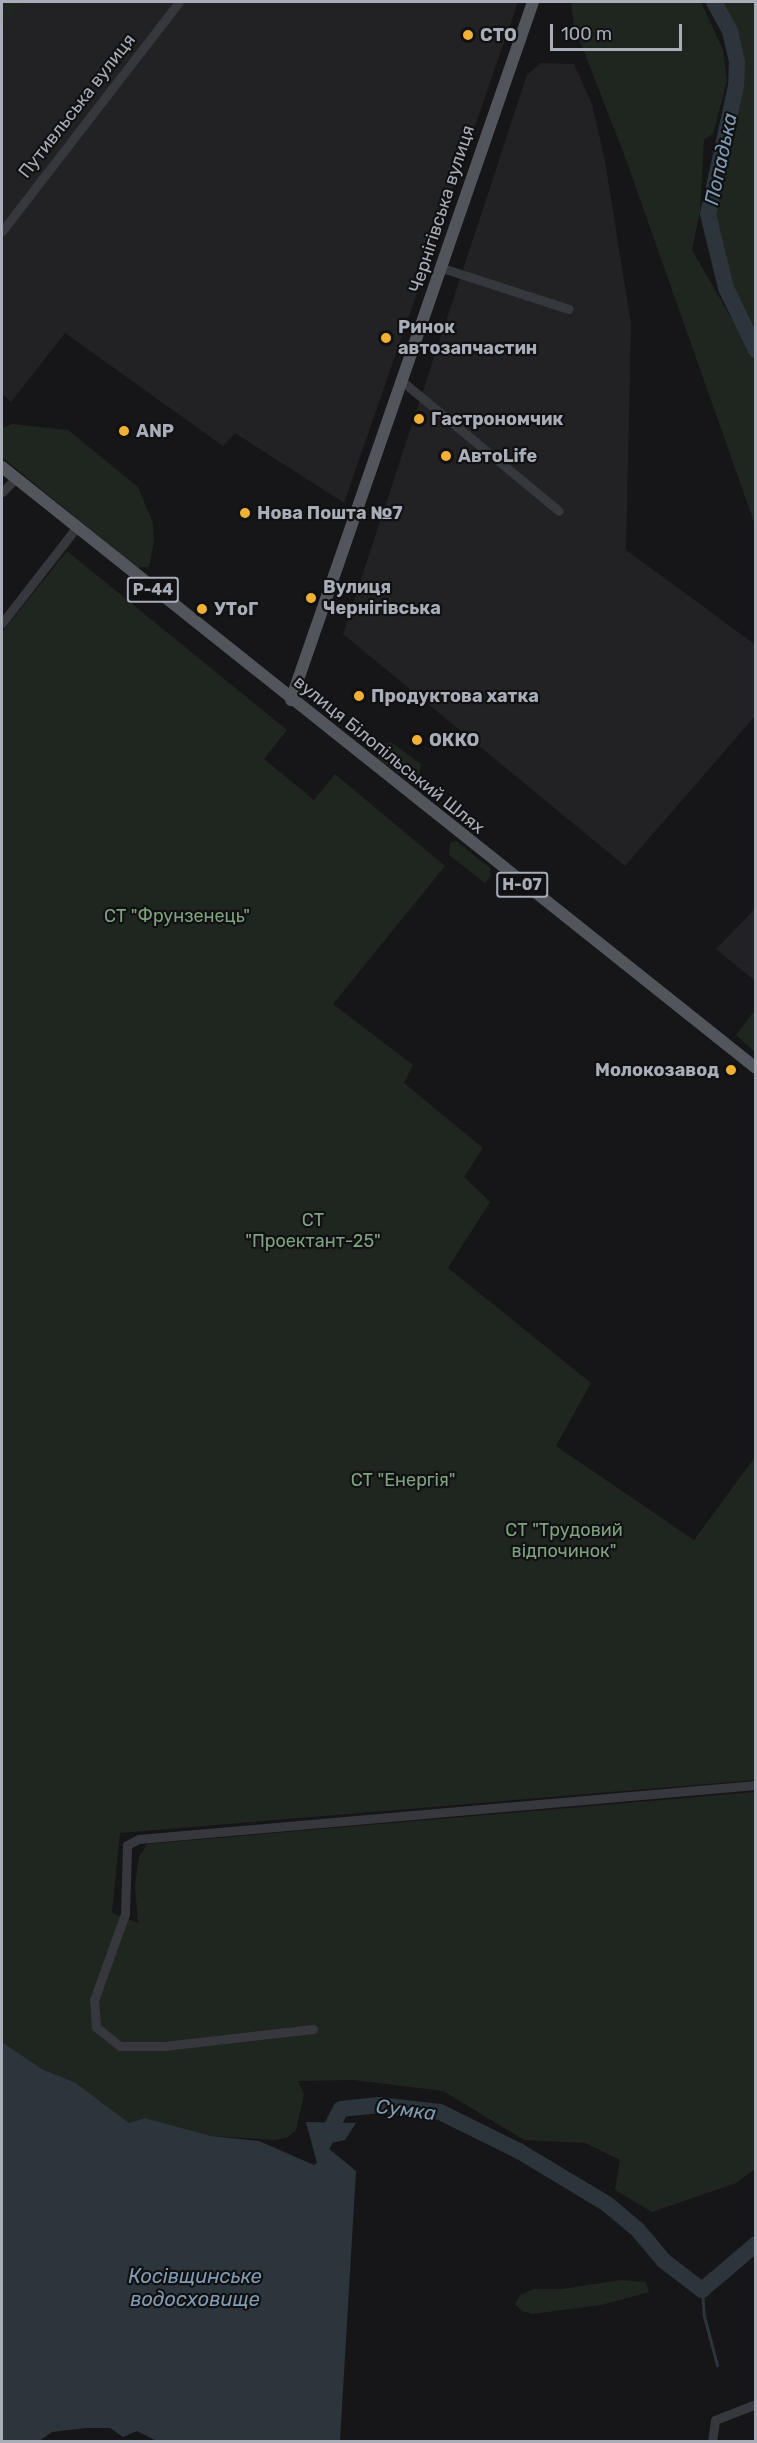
<!DOCTYPE html>
<html>
<head>
<meta charset="utf-8">
<style>
  body { margin:0 }
  #map { position:relative; width:757px; height:2443px; overflow:hidden; background:#161618; font-family:Rubik,sans-serif }
  div>[style] { position:absolute }
  .built>* { inset:0; background:#222225 }
  .green>* { inset:0; background:#1e261f }
  .water>* { inset:0; background:#2c353c }
  .stream>* { height:3px; margin:-1.5px; padding:0 1.5px; transform-origin:1.5px; border-radius:1.5px; background:#2c353c }
  .river>* { height:16px; margin:-8px; padding:0 8px; transform-origin:8px; border-radius:8px; background:#2c353c }
  .minor>* { height:9px; margin:-4.5px; padding:0 4.5px; transform-origin:4.5px; border-radius:4.5px; background:#37383d }
  .major>* { height:12px; margin:-6px; padding:0 6px; transform-origin:6px; border-radius:6px; background:#53555c }
  .dots>* { width:16px; height:16px; translate:-50% -50%; box-sizing:border-box; border:3px solid #111113; border-radius:50% }
  span { translate:-50% -50%; white-space:nowrap; text-align:center; line-height:1.15; -webkit-text-stroke:4.5px #111113; paint-order:stroke }
  .shield-label span { padding:2px 4px; background:#111113; border:2px solid; border-radius:4px; -webkit-text-stroke-width:0 }
  .shield-label { font-size:16px; color:#a8adb8; font-weight:700 }
  .poi-label { font-size:18px; color:#a8adb8; font-weight:700 }
  .left { translate:0 -50%; text-align:left }
  .right { translate:-100% -50%; text-align:right }
  .street-label { font-size:18px; color:#a8adb8 }
  .park-label { font-size:18px; color:#7fa381 }
  .water-label { font-size:20px; color:#7f9bb3; font-style:italic }
  .frame { position:absolute; inset:0; border:3px solid #a8adb8; pointer-events:none }
  .scale { position:absolute; left:550px; top:24px; width:132px; height:27px; box-sizing:border-box; border:3px solid #a8adb8; border-top:0; padding-left:8px; font-size:18px; line-height:21px; white-space:nowrap; color:#a8adb8; -webkit-text-stroke:4px #111113; paint-order:stroke }
</style>
</head>
<body>
<div id="map">
  <div class="built">
    <div style="clip-path:polygon(25px 2px,518px 2px,344px 503px,235px 433px,223px 446px,65px 333px,11px 402px,2px 394px,2px 27px)"></div>
    <div style="clip-path:polygon(541px 63px,574px 64px,592px 104px,605px 161px,631px 324px,626px 550px,753px 643px,756px 652px,755px 716px,625px 866px,343px 634px,527px 75px)"></div>
    <div style="clip-path:polygon(755px 909px,755px 981px,716px 949px)"></div>
  </div>
  <div class="green">
    <div style="clip-path:polygon(2px 2px,25px 2px,2px 27px)"></div>
    <div style="clip-path:polygon(571px 2px,701px 2px,723px 50px,727px 80px,713px 134px,704px 139px,700px 211px,692px 250px,755px 359px,755px 525px,624px 154px,574px 26px)"></div>
    <div style="clip-path:polygon(721px 2px,755px 2px,755px 339px,731px 286px,713px 211px,735px 135px,745px 63px)"></div>
    <div style="clip-path:polygon(13px 424px,68px 430px,138px 487px,153px 523px,154px 542px,149px 567px,137px 568px,2px 457px,2px 428px)"></div>
    <div style="clip-path:polygon(67px 551px,287px 730px,264px 759px,314px 800px,335px 774px,445px 866px,333px 1004px,413px 1065px,404px 1083px,483px 1148px,464px 1177px,490px 1202px,448px 1268px,591px 1383px,556px 1446px,694px 1540px,755px 1457px,755px 1780px,120px 1833px,112px 1913px,138px 1923px,135px 1885px,139px 1857px,147px 1844px,755px 1792px,755px 2169px,736px 2183px,652px 2212px,615px 2190px,620px 2160px,585px 2143px,524px 2140px,443px 2091px,353px 2080px,298px 2081px,304px 2094px,296px 2130px,288px 2137px,275px 2140px,211px 2136px,145px 2118px,129px 2123px,76px 2083px,42px 2069px,2px 2042px,2px 632px)"></div>
    <div style="clip-path:polygon(391px 742px,421px 764px,418px 786px,378px 759px,378px 745px)"></div>
    <div style="clip-path:polygon(456px 841px,490px 868px,491px 876px,485px 883px,449px 855px,450px 843px)"></div>
    <div style="clip-path:polygon(755px 1010px,755px 1052px,736px 1035px)"></div>
    <div style="clip-path:polygon(621px 2280px,646px 2282px,649px 2292px,601px 2305px,532px 2314px,522px 2311px,515px 2304px,520px 2295px,534px 2289px,562px 2289px)"></div>
  </div>
  <div class="water">
    <div style="clip-path:polygon(2px 2042px,42px 2069px,76px 2083px,129px 2123px,145px 2118px,211px 2136px,259px 2141px,314px 2165px,317px 2163px,306px 2122px,356px 2123px,345px 2140px,331px 2143px,328px 2148px,356px 2171px,340px 2441px,157px 2441px,137px 2431px,123px 2437px,110px 2428px,86px 2428px,52px 2432px,39px 2441px,2px 2441px)"></div>
  </div>
  <div class="stream">
    <div style="left:702px;top:2290px;width:26px;rotate:86deg"></div>
    <div style="left:704px;top:2316px;width:51px;rotate:75.1deg"></div>
  </div>
  <div class="river">
    <div style="left:714px;top:2px;width:33px;rotate:61deg"></div>
    <div style="left:730px;top:31px;width:32px;rotate:77deg"></div>
    <div style="left:737px;top:62px;width:24px;rotate:92deg"></div>
    <div style="left:736px;top:86px;width:131px;rotate:102.3deg"></div>
    <div style="left:708px;top:214px;width:76px;rotate:76.3deg"></div>
    <div style="left:726px;top:288px;width:69px;rotate:64.2deg"></div>
    <div style="left:323px;top:2144px;width:39px;rotate:-63deg"></div>
    <div style="left:341px;top:2109px;width:38px;rotate:-6deg"></div>
    <div style="left:379px;top:2105px;width:61px;rotate:6.5deg"></div>
    <div style="left:440px;top:2112px;width:88px;rotate:26.3deg"></div>
    <div style="left:519px;top:2151px;width:103px;rotate:31.1deg"></div>
    <div style="left:607px;top:2204px;width:40px;rotate:40deg"></div>
    <div style="left:638px;top:2230px;width:40px;rotate:50deg"></div>
    <div style="left:664px;top:2261px;width:48px;rotate:37.3deg"></div>
    <div style="left:702px;top:2290px;width:71px;rotate:-40.4deg"></div>
  </div>
  <div class="minor">
    <div style="left:2px;top:231px;width:289px;rotate:-52.3deg"></div>
    <div style="left:442px;top:268px;width:133px;rotate:17.9deg"></div>
    <div style="left:403px;top:382px;width:202px;rotate:39.6deg"></div>
    <div style="left:2px;top:492px;width:18px;rotate:-45deg"></div>
    <div style="left:2px;top:623px;width:120px;rotate:-52.1deg"></div>
    <div style="left:313px;top:2029px;width:150px;rotate:173.5deg"></div>
    <div style="left:164px;top:2046px;width:44px;rotate:180deg"></div>
    <div style="left:120px;top:2046px;width:31px;rotate:-142deg"></div>
    <div style="left:96px;top:2027px;width:27px;rotate:-94deg"></div>
    <div style="left:94px;top:2000px;width:91px;rotate:-70.2deg"></div>
    <div style="left:125px;top:1914px;width:69px;rotate:-88.3deg"></div>
    <div style="left:127px;top:1845px;width:13px;rotate:-27deg"></div>
    <div style="left:139px;top:1839px;width:619px;rotate:-5deg"></div>
    <div style="left:712px;top:2442px;width:22px;rotate:-82deg"></div>
    <div style="left:715px;top:2420px;width:44px;rotate:-21.3deg"></div>
  </div>
  <div class="major">
    <div style="left:2px;top:467px;width:964px;rotate:38.56deg"></div>
    <div style="left:291px;top:700px;width:739px;rotate:-70.88deg"></div>
  </div>
  <div class="dots">
    <div style="left:468px;top:35px;background:#f2b134"></div>
    <div style="left:386px;top:338px;background:#f2b134"></div>
    <div style="left:419px;top:419px;background:#f2b134"></div>
    <div style="left:124px;top:431px;background:#f2b134"></div>
    <div style="left:446px;top:456px;background:#f2b134"></div>
    <div style="left:245px;top:513px;background:#f2b134"></div>
    <div style="left:311px;top:598px;background:#f2b134"></div>
    <div style="left:202px;top:609px;background:#f2b134"></div>
    <div style="left:359px;top:696px;background:#f2b134"></div>
    <div style="left:417px;top:740px;background:#f2b134"></div>
    <div style="left:731px;top:1070px;background:#f2b134"></div>
  </div>
  <div class="shield-label">
    <span style="left:153px;top:590px">Р-44</span>
    <span style="left:522px;top:885px">Н-07</span>
  </div>
  <div class="poi-label">
    <span class="left" style="left:480px;top:35px">СТО</span>
    <span class="left" style="left:398px;top:338px">Ринок<br>автозапчастин</span>
    <span class="left" style="left:431px;top:419px">Гастрономчик</span>
    <span class="left" style="left:136px;top:431px">ANP</span>
    <span class="left" style="left:458px;top:456px">АвтоLife</span>
    <span class="left" style="left:257px;top:513px">Нова Пошта №7</span>
    <span class="left" style="left:323px;top:598px">Вулиця<br>Чернігівська</span>
    <span class="left" style="left:214px;top:609px">УТоГ</span>
    <span class="left" style="left:371px;top:696px">Продуктова хатка</span>
    <span class="left" style="left:429px;top:740px">ОККО</span>
    <span class="right" style="left:719px;top:1070px">Молокозавод</span>
  </div>
  <div class="street-label">
    <span style="left:77px;top:106px;rotate:-52deg">Путивльська вулиця</span>
    <span style="left:442px;top:209px;rotate:-72deg">Чернігівська вулиця</span>
    <span style="left:389px;top:755px;rotate:39deg">вулиця Білопільський Шлях</span>
  </div>
  <div class="park-label">
    <span style="left:177px;top:916px">СТ "Фрунзенець"</span>
    <span style="left:313px;top:1231px">СТ<br>"Проектант-25"</span>
    <span style="left:403px;top:1480px">СТ "Енергія"</span>
    <span style="left:564px;top:1541px">СТ "Трудовий<br>відпочинок"</span>
  </div>
  <div class="water-label">
    <span style="left:721px;top:159px;rotate:-78deg">Попадька</span>
    <span style="left:406px;top:2110px;rotate:7deg">Сумка</span>
    <span style="left:195px;top:2288px">Косівщинське<br>водосховище</span>
  </div>
  <div class="frame"></div>
  <div class="scale">100 m</div>
</div>
</body>
</html>
